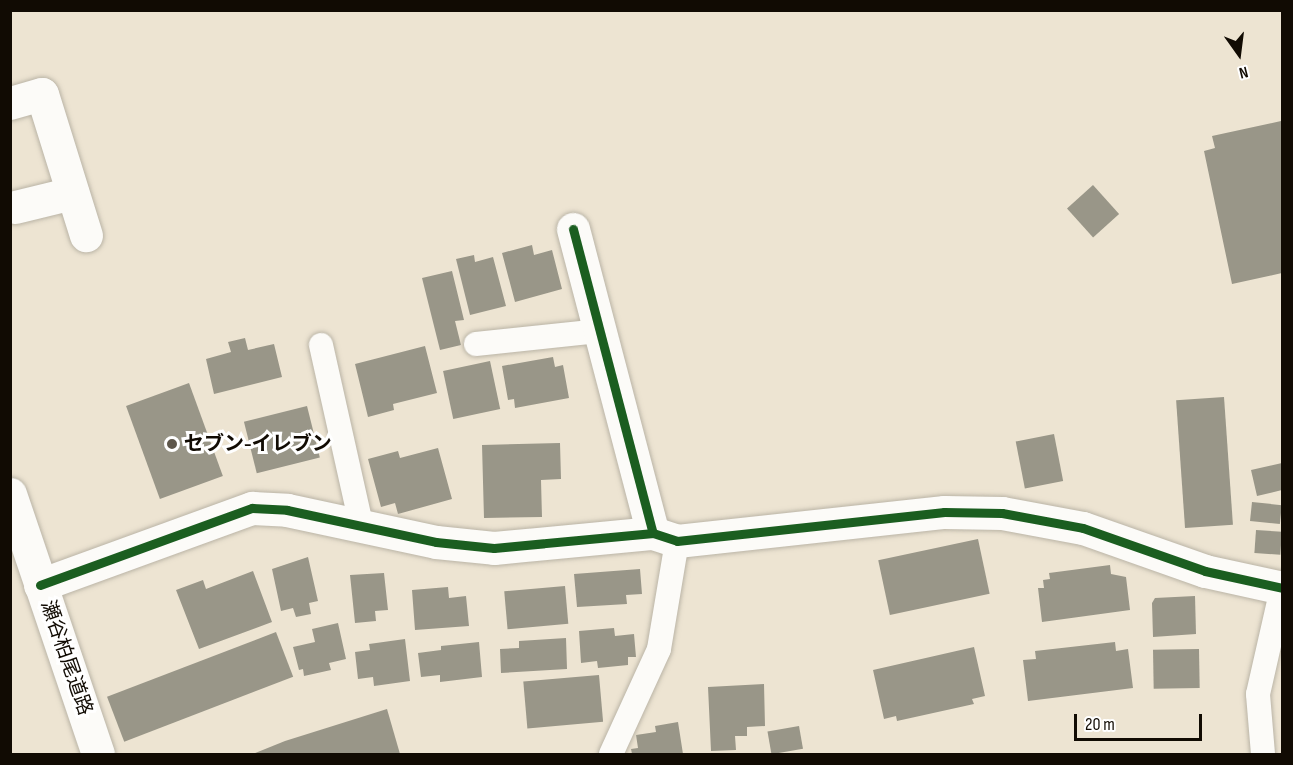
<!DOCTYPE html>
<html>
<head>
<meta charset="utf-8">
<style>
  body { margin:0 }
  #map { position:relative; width:1293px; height:765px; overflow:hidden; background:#ede4d2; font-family:"Sofia Sans Condensed","Noto Sans JP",sans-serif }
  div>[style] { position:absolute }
  .building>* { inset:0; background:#999688; transform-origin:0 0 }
  .roads { filter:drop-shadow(0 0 2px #bab4a6) drop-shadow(0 0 2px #bab4a6) }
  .lane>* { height:24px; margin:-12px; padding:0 12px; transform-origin:12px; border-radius:12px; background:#fcfbf8 }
  .street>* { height:33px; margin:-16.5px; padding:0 16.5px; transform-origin:16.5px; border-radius:16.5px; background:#fcfbf8 }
  .secondary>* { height:33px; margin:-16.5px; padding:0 16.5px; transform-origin:16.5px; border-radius:16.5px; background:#fcfbf8 }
  .cycleway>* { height:9px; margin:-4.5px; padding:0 4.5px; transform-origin:4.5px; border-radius:4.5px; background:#1b5e20 }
  .dots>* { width:16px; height:16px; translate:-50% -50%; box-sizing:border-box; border:3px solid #fff; border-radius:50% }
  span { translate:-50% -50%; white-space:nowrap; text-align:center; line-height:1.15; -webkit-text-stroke:6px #fff; paint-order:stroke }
  .poi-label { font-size:20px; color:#110b03; font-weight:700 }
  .left { translate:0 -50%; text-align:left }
  .street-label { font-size:20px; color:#110b03 }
  .frame { position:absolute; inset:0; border:12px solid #110b03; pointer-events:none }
  .north { position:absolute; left:1209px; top:24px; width:60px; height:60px; -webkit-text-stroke:4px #fff; paint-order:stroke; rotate:166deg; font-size:16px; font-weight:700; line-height:24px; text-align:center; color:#110b03 }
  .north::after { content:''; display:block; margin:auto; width:21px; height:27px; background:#110b03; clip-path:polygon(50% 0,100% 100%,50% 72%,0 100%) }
  .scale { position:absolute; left:1074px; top:714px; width:128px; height:27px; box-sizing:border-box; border:3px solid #110b03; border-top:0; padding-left:8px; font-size:18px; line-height:21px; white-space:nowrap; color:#110b03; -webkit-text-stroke:4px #fff; paint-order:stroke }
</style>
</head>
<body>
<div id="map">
  <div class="building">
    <div style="clip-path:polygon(1281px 121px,1282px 273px,1232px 284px,1204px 151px,1215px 148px,1212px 136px)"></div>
    <div style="left:1093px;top:185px;width:39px;height:35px;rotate:48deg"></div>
    <div style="clip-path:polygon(532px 245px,534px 255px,552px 250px,562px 289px,515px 302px,502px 253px)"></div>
    <div style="clip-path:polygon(474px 255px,475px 262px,493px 257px,506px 306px,470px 315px,456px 259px)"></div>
    <div style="clip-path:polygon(452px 271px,464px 320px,455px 321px,461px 345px,440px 350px,422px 278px)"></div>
    <div style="clip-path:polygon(245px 338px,248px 350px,274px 344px,282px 377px,214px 394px,206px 359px,231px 352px,228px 342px)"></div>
    <div style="clip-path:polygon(425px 346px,437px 393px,393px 404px,394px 410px,368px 417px,355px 364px)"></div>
    <div style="clip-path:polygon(553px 357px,555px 367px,563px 365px,569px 398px,515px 408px,514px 399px,508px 400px,502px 366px)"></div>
    <div style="left:490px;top:361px;width:49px;height:48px;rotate:78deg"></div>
    <div style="left:189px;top:383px;width:99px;height:67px;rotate:70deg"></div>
    <div style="left:1224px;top:397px;width:128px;height:48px;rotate:86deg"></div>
    <div style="left:307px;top:406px;width:53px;height:65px;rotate:76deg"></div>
    <div style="left:1054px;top:434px;width:48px;height:39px;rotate:79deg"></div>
    <div style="clip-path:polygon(560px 443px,561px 479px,541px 480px,542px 517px,484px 518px,482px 445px)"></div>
    <div style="clip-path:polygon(438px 448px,452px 499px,398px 514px,395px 503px,381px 507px,368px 459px,398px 451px,400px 458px)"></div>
    <div style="clip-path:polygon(1282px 463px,1282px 490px,1257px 496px,1251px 470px)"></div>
    <div style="left:1252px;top:502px;width:30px;height:19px;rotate:6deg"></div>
    <div style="left:1256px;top:530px;width:26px;height:23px;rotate:4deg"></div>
    <div style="left:978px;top:539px;width:56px;height:102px;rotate:78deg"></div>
    <div style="clip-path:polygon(308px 557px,318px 601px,309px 603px,311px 614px,296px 617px,293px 608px,281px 611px,272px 569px)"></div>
    <div style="clip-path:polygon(1110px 565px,1111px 574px,1126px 577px,1130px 610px,1042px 622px,1038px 588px,1044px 588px,1043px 580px,1050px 579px,1049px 573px)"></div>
    <div style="clip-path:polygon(640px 569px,642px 594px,626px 595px,627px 604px,577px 607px,574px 574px)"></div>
    <div style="clip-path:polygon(253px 571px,272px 622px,199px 649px,176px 590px,203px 580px,206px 589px)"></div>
    <div style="clip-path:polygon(384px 573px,388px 610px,375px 611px,376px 621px,355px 623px,350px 575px)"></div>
    <div style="left:565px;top:586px;width:38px;height:61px;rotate:85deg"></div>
    <div style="clip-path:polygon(448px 587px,449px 598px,466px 596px,469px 626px,415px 630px,412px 590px)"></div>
    <div style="clip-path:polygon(1195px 596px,1196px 634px,1153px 637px,1152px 603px,1155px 598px)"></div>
    <div style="clip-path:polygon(338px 623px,346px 659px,329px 663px,331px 670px,304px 676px,303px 669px,299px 670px,293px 647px,315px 642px,312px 629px)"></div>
    <div style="clip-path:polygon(614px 628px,615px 636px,634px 634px,636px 657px,628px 657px,628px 665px,598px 668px,597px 661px,581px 663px,579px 631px)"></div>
    <div style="left:276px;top:632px;width:48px;height:181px;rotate:69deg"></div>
    <div style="clip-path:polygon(566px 638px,567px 669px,501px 673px,500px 649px,519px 648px,519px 641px)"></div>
    <div style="clip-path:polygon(405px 639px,410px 681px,374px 686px,373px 677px,358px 679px,355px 652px,370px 650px,369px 644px)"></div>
    <div style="clip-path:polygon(479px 642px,482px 677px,440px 682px,440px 675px,421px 677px,418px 653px,441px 650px,441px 646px)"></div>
    <div style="clip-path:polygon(1115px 642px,1116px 651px,1128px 649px,1133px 688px,1028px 701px,1023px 660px,1036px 659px,1035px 651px)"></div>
    <div style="clip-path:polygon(974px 647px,985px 696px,972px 699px,974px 704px,897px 721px,896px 716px,884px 719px,873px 670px)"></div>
    <div style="left:1199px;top:649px;width:39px;height:46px;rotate:89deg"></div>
    <div style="left:599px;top:675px;width:47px;height:76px;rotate:85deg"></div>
    <div style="clip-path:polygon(764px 684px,765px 726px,747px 727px,747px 736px,735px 736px,736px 750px,711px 751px,708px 687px)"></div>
    <div style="clip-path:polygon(387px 709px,400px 754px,253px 754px,285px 741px)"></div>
    <div style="clip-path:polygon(678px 722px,683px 754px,632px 754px,631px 749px,638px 748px,636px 735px,656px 732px,655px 726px)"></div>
    <div style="left:799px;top:726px;width:23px;height:32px;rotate:80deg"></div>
  </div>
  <div class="roads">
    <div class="lane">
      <div style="left:476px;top:344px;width:125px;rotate:-6deg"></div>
      <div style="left:321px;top:345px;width:189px;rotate:77.4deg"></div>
      <div style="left:611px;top:754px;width:115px;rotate:-65.4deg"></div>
      <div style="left:659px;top:649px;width:109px;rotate:-80.5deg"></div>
      <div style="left:1263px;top:754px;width:60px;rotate:-94.8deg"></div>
      <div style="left:1258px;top:694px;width:109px;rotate:-77.2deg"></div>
    </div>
    <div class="street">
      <div style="left:10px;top:103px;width:33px;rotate:-16deg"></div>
      <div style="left:42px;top:94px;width:148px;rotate:72.7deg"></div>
      <div style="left:15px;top:207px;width:59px;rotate:-13.8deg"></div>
      <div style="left:573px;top:229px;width:314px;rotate:75.3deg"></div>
      <div style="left:40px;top:585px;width:226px;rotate:-20deg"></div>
      <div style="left:252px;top:508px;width:35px;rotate:3deg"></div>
      <div style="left:287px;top:510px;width:152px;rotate:12.1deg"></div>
      <div style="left:436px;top:542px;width:58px;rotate:5.9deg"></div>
      <div style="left:494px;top:548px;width:160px;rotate:-5.4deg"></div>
      <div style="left:653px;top:533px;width:25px;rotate:18deg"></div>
      <div style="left:677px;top:541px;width:269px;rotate:-6.2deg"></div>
      <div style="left:944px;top:512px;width:58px;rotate:1deg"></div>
      <div style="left:1002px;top:513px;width:82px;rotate:10.5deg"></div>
      <div style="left:1083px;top:528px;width:129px;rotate:19.4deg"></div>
      <div style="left:1205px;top:571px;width:79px;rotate:12.4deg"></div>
    </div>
    <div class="secondary">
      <div style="left:10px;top:494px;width:274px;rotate:71.3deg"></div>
    </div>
  </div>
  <div class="cycleway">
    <div style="left:573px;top:229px;width:314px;rotate:75.3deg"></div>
    <div style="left:40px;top:585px;width:226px;rotate:-20deg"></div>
    <div style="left:252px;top:508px;width:35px;rotate:3deg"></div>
    <div style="left:287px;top:510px;width:152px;rotate:12.1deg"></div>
    <div style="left:436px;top:542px;width:58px;rotate:5.9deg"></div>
    <div style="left:494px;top:548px;width:160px;rotate:-5.4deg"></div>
    <div style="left:653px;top:533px;width:25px;rotate:18deg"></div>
    <div style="left:677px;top:541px;width:269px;rotate:-6.2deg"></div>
    <div style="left:944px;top:512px;width:58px;rotate:1deg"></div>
    <div style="left:1002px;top:513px;width:82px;rotate:10.5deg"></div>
    <div style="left:1083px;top:528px;width:129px;rotate:19.4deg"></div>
    <div style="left:1205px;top:571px;width:79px;rotate:12.4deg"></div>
  </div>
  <div class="dots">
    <div style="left:172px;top:444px;background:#5e574b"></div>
  </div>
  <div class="poi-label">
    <span class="left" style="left:184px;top:444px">セブン-イレブン</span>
  </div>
  <div class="street-label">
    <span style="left:66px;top:658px;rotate:71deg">瀬谷柏尾道路</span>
  </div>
  <div class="frame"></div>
  <div class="north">N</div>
  <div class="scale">20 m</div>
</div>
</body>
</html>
